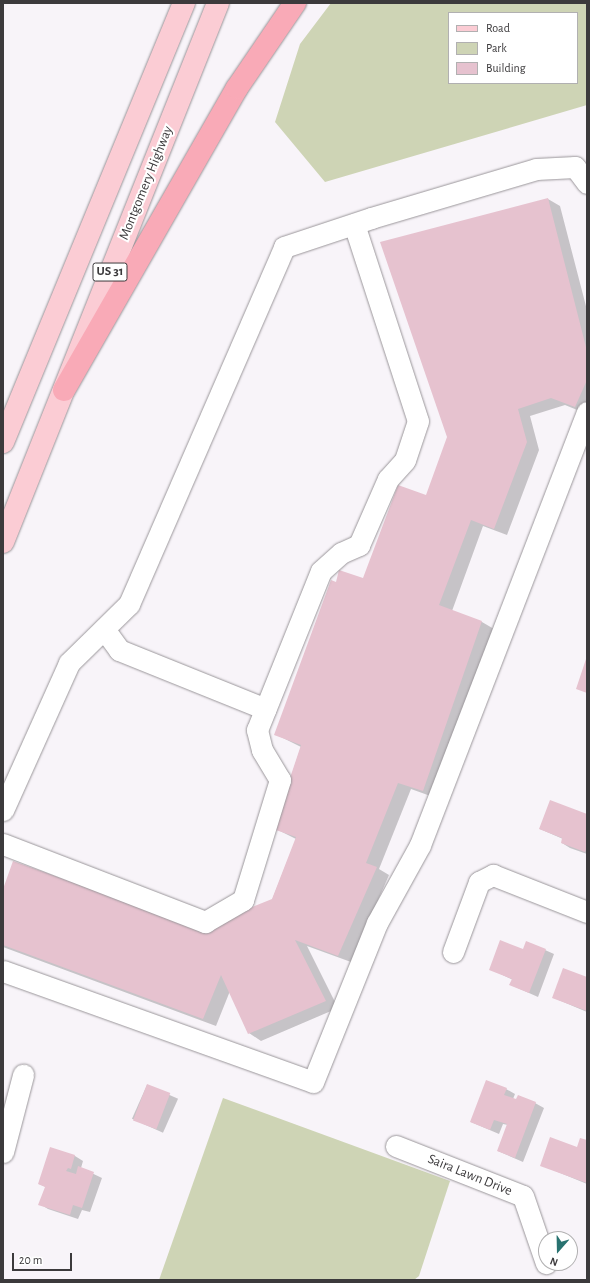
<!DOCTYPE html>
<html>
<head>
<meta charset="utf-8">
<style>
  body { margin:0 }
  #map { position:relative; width:590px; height:1283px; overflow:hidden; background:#f8f4f9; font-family:"Alegreya Sans",sans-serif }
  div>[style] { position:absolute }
  .green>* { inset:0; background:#ced4b5 }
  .shadow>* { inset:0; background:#0003; transform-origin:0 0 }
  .building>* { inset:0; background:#e6c2cf; transform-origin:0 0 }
  .roads { filter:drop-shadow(0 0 1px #9a969a) drop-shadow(0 0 1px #9a969a) }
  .minor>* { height:21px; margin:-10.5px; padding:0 10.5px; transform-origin:10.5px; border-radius:10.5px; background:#fff }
  .major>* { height:22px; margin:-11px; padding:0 11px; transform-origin:11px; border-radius:11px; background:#fbccd4 }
  .highway>* { height:22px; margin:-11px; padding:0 11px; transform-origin:11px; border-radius:11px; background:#f9aab7 }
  span { translate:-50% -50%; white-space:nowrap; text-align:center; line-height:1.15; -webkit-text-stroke:4px #fff; paint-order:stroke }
  .shield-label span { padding:1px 3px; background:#fff; border:1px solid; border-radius:3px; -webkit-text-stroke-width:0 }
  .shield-label { font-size:13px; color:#3c3a3c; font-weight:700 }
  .street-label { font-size:14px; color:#3c3a3c }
  .frame { position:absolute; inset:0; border:4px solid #3c3a3c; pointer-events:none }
  .legend { position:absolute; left:448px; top:12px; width:130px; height:72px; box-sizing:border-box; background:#fff; border:1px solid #b1b0b1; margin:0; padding:5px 7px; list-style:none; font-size:12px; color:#3c3a3c }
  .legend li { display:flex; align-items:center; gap:8px; height:20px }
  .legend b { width:20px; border:1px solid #b1b0b1 }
  .north { position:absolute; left:538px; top:1231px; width:40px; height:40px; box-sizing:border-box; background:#fff; border:1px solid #b1b0b1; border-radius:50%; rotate:200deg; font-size:11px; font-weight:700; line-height:16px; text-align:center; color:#3c3a3c }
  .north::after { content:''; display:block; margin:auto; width:14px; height:18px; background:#287270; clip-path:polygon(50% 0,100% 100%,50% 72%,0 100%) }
  .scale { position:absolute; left:12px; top:1253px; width:60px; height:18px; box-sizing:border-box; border:2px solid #3c3a3c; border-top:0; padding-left:5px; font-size:12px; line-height:14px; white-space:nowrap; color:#3c3a3c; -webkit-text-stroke:3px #fff; paint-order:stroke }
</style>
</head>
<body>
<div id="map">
  <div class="green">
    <div style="clip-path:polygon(evenodd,331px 3px,587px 3px,587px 105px,325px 182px,275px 122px,300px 44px,331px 3px,449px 13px,577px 13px,577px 83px,449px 83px,449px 13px)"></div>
    <div style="clip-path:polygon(223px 1098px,450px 1181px,419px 1276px,414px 1280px,159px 1280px)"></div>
  </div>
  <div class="shadow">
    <div style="clip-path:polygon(548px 199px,560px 206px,587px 310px,587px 414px,565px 405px,530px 416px,539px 450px,507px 535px,483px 526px,452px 611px,482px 622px,494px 629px,436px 798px,411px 789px,379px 869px,389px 875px,351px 962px,307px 946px,338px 1008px,261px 1041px,249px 1033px,230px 991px,216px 1026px,3px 947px,3px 892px,201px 929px,272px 900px,296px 839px,274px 828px,301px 747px,275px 734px,336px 583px,364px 579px,427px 496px)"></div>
    <div style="clip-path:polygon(587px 815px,587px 854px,570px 848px,562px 843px,563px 839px,540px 829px)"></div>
    <div style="clip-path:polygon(527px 942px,554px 954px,538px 997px,511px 985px,513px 980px,490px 969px,524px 950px)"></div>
    <div style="clip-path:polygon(587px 978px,587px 1012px,554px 998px)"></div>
    <div style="left:147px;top:1085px;width:34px;height:37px;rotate:24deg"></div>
    <div style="clip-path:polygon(506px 1089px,515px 1094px,513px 1099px,535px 1103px,544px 1108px,523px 1162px,498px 1151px,508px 1125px,503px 1124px,499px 1134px,471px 1122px)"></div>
    <div style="clip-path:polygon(587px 1141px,587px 1184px,541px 1165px,578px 1148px)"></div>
    <div style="clip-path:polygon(51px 1148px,75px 1156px,83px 1161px,81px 1168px,102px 1178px,90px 1212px,82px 1210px,78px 1219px,48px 1209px,40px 1204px,46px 1187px,39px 1184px)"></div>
  </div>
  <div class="building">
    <div style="clip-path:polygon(548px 198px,587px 351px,587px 380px,575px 407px,551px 398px,518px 409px,527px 442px,494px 529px,471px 520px,439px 605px,482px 621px,423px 791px,398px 783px,366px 863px,377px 867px,338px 956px,295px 940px,326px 1001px,248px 1034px,221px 975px,203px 1019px,3px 945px,3px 889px,13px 861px,201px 928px,272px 899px,296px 837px,273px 829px,301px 745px,274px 735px,331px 580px,336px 582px,339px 570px,363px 578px,398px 485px,426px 495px,447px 437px,380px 242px)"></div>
    <div style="clip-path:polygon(586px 659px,587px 660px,587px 693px,576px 689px)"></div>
    <div style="clip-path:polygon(550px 800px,587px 814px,587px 847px,585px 852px,561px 843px,562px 838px,539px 829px)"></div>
    <div style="clip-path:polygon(500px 940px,523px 949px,526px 941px,546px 949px,529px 993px,509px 985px,512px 979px,489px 970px)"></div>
    <div style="clip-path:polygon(563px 968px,587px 977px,587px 1011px,552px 998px)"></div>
    <div style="clip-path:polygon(486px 1080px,507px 1088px,504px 1095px,516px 1099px,518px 1095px,536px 1102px,515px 1158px,497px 1151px,507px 1124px,494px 1120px,490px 1130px,470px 1122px)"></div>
    <div style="left:147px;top:1084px;width:25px;height:39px;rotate:21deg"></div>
    <div style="clip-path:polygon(550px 1137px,577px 1147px,580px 1138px,587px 1140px,587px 1183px,540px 1166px)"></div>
    <div style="clip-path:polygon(50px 1147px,75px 1155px,71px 1169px,68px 1168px,66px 1171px,76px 1174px,78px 1166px,94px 1172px,82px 1208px,73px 1205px,70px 1215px,38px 1205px,45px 1187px,38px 1184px)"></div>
  </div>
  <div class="roads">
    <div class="minor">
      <div style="left:104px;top:629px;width:26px;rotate:54deg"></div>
      <div style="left:119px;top:650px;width:158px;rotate:21.9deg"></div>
      <div style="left:3px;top:810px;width:161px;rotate:-65.8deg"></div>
      <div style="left:69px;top:663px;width:84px;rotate:-44.5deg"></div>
      <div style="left:129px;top:604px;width:389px;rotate:-66.5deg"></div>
      <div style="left:284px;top:247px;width:92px;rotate:-18.4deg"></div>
      <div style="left:371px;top:218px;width:172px;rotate:-16.5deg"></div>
      <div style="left:536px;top:169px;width:39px;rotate:-3deg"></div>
      <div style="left:575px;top:167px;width:20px;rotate:53deg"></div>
      <div style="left:3px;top:844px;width:217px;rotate:21.1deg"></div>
      <div style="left:205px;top:922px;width:44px;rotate:-30.1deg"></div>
      <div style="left:243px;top:900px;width:126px;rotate:-72.9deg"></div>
      <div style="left:280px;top:780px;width:35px;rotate:-121deg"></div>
      <div style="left:262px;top:750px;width:21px;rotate:-104deg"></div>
      <div style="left:257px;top:730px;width:171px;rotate:-68.1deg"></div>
      <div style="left:321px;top:571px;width:27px;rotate:-42deg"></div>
      <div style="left:341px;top:553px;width:20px;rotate:-24deg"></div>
      <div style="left:359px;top:545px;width:72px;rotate:-66.3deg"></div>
      <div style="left:388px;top:479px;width:25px;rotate:-48deg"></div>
      <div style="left:405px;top:460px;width:41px;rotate:-71.6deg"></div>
      <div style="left:418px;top:421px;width:207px;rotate:-108deg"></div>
      <div style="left:453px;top:952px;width:75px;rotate:-69.6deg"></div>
      <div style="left:479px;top:882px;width:16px;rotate:-27deg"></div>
      <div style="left:493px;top:875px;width:101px;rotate:21.5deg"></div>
      <div style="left:3px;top:971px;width:329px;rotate:19.7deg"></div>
      <div style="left:313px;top:1082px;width:171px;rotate:-68.1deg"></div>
      <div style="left:377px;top:923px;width:89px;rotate:-61.1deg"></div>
      <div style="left:420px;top:845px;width:464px;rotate:-68.9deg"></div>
      <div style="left:396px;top:1146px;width:136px;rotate:21.5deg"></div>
      <div style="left:523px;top:1196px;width:71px;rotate:71.1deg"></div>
      <div style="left:3px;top:1152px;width:80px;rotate:-75.4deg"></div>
    </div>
    <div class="major">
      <div style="left:3px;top:442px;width:475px;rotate:-67.6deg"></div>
      <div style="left:3px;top:542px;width:580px;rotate:-68.25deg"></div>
    </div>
    <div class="highway">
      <div style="left:64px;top:390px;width:348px;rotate:-60.2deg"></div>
      <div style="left:237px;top:88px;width:103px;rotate:-55.7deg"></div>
    </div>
  </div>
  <div class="shield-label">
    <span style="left:110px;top:272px">US 31</span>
  </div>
  <div class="street-label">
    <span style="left:146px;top:183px;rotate:-68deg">Montgomery Highway</span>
    <span style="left:470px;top:1175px;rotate:22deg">Saira Lawn Drive</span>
  </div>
  <div class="frame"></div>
  <ul class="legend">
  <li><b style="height:5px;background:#fbccd4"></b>Road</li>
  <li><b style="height:11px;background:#ced4b5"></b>Park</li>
  <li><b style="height:11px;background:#e6c2cf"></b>Building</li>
  </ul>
  <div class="north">N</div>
  <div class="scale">20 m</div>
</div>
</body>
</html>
